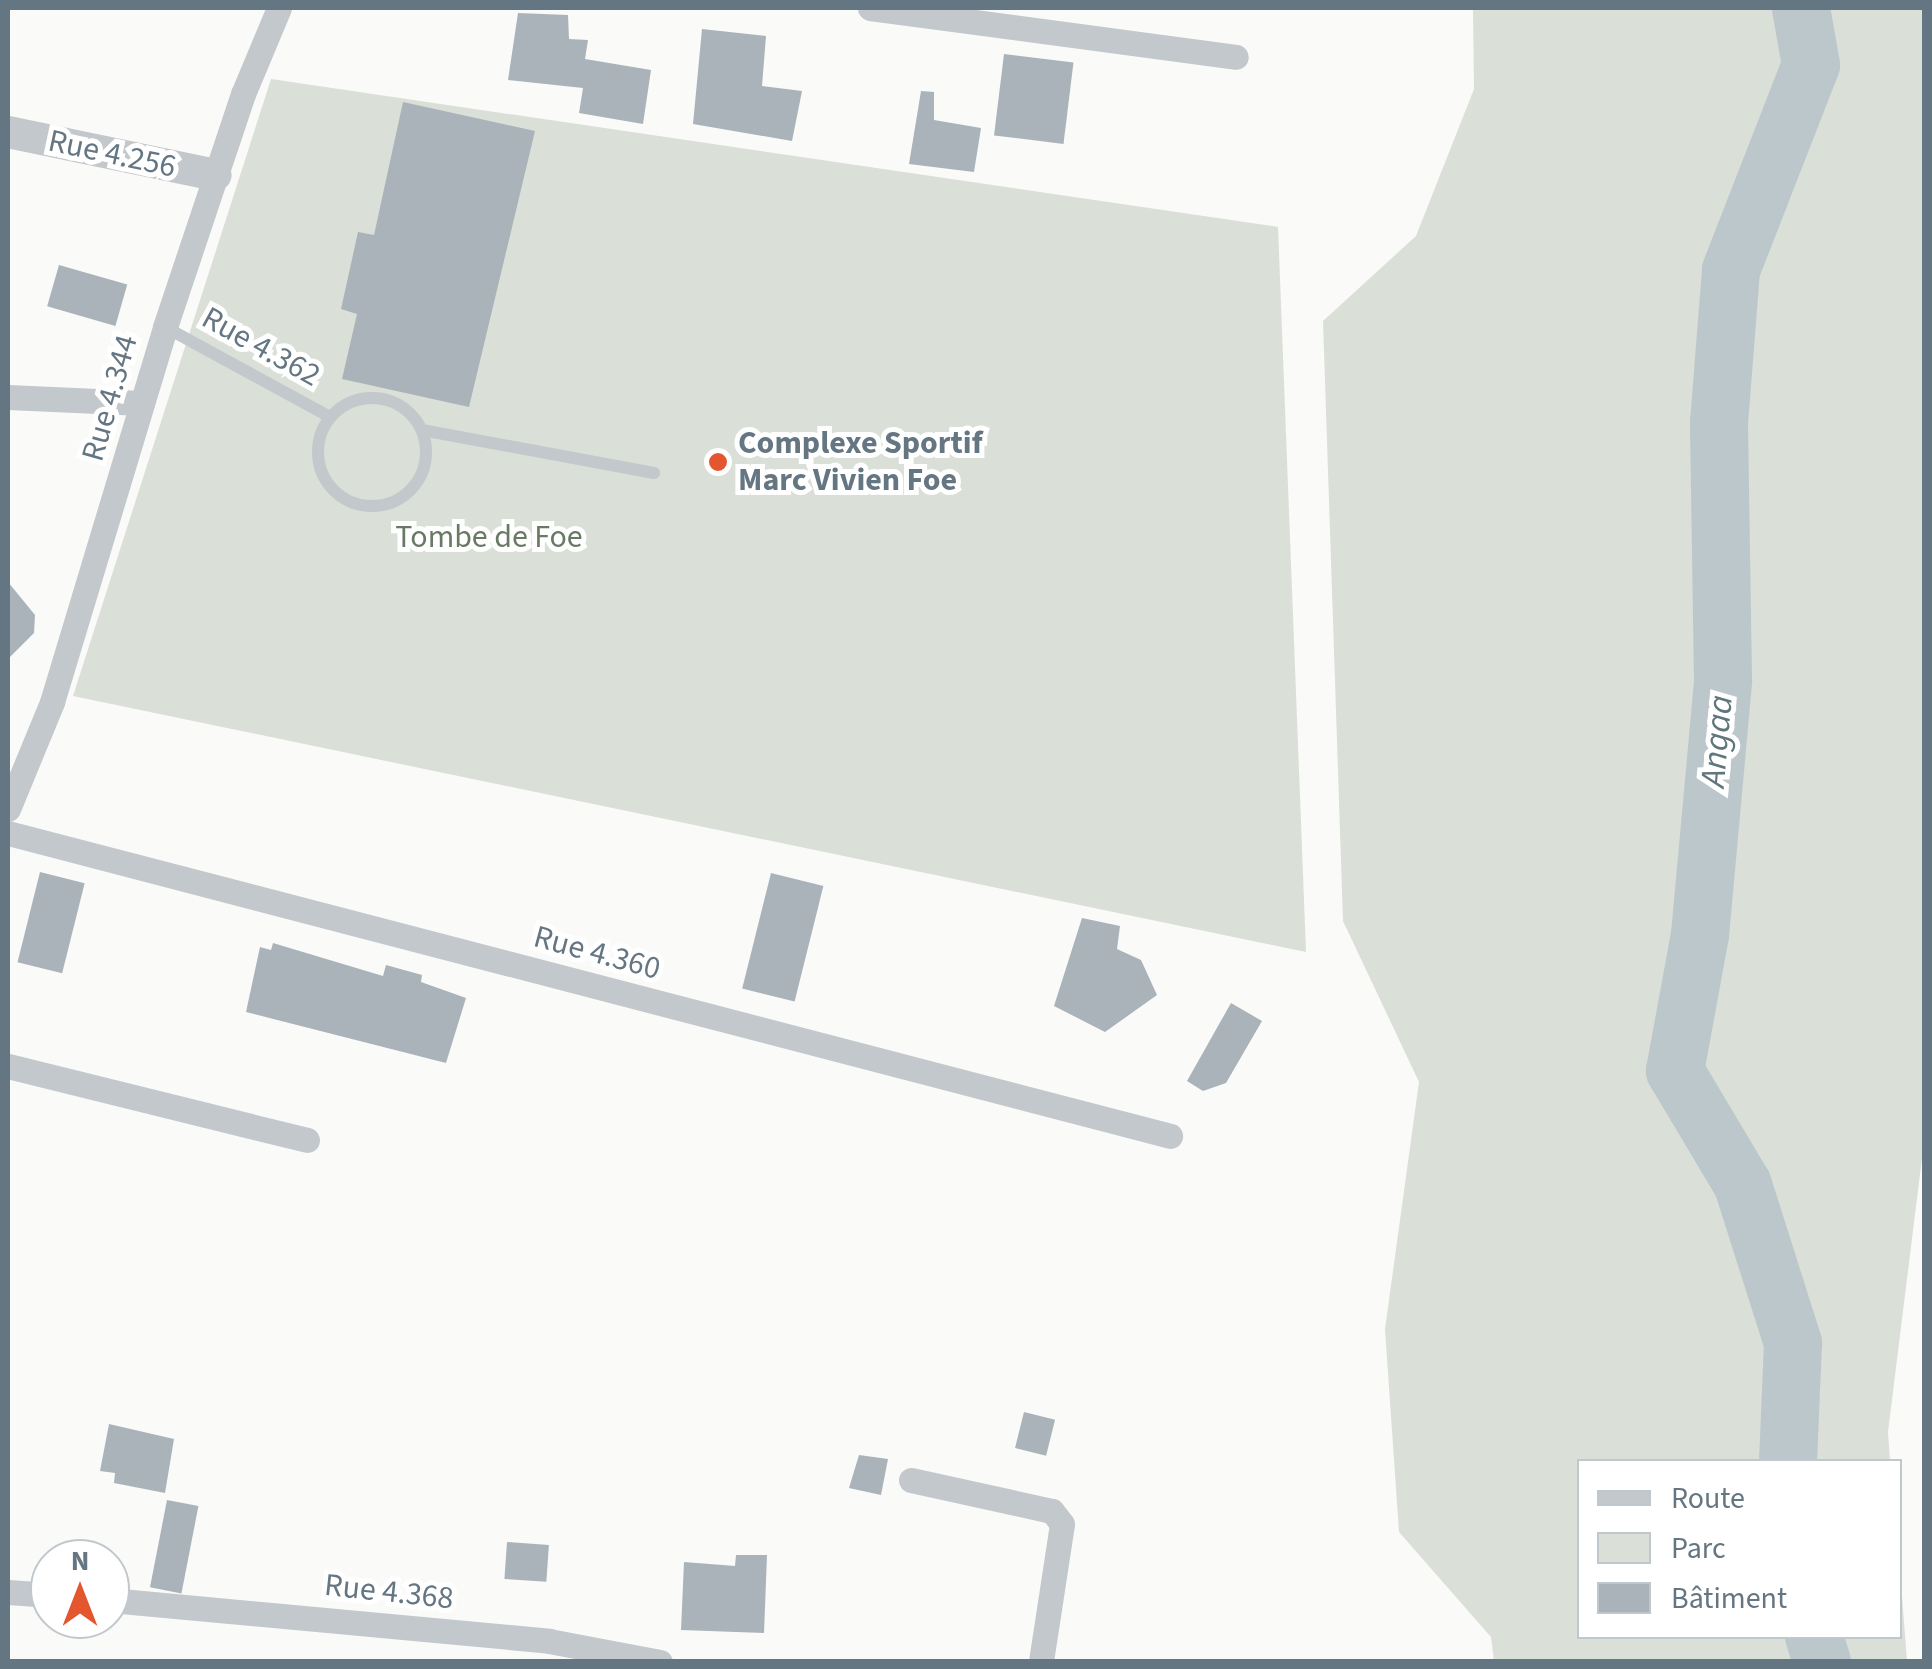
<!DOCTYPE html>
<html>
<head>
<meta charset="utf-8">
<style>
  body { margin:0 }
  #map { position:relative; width:1932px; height:1669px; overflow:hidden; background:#fafaf8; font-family:"Source Sans 3",sans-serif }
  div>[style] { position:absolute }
  .green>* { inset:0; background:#dadfd7 }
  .river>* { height:58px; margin:-29px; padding:0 29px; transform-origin:29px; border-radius:29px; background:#bbc7cb }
  .building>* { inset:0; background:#aab3b9; transform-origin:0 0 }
  .service>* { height:12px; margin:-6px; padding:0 6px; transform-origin:6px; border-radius:6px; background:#c3c8cc }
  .service>.ring { margin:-6px; padding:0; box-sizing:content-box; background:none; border:12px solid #c3c8cc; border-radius:50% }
  .minor>* { height:25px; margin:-12.5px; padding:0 12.5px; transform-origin:12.5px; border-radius:12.5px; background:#c3c8cc }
  .tertiary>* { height:32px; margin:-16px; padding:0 16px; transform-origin:16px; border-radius:16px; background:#c3c8cc }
  .dots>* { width:28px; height:28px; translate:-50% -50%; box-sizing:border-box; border:5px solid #fff; border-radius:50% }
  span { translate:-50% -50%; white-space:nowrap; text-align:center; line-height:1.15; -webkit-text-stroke:10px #fff; paint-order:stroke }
  .street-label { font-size:32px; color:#657683 }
  .poi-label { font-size:32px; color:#657683; font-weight:700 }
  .left { translate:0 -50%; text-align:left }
  .park-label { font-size:32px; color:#687a64 }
  .water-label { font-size:35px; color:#60757c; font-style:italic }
  .frame { position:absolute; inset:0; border:10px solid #657683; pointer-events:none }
  .legend { position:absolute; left:1577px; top:1459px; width:325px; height:180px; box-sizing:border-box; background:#fff; border:2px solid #c1c8cd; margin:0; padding:12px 18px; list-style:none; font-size:30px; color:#657683 }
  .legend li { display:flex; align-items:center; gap:20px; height:50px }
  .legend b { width:50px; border:2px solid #c1c8cd }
  .north { position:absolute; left:30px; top:1539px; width:100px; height:100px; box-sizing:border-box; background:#fff; border:2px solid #c1c8cd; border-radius:50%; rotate:0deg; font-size:28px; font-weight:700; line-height:40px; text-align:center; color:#657683 }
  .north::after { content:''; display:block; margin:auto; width:35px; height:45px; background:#e4572e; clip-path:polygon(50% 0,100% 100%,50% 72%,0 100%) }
</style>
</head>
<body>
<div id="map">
  <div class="green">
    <div style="clip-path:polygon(1473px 8px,1924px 8px,1924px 1142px,1888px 1432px,1890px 1461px,1580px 1462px,1580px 1636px,1900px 1636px,1900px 1570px,1907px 1661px,1494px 1661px,1491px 1637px,1399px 1532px,1385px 1329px,1419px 1082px,1343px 921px,1323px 321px,1416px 236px,1474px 89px)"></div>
    <div style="clip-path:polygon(271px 79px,1278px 227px,1306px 952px,73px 696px)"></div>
  </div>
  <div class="river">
    <div style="left:1788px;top:1462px;width:119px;rotate:-87.6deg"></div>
    <div style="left:1793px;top:1343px;width:166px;rotate:-107.6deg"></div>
    <div style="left:1743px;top:1185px;width:133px;rotate:-120.8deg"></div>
    <div style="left:1675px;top:1071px;width:138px;rotate:-79.6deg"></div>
    <div style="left:1700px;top:935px;width:256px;rotate:-84.8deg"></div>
    <div style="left:1723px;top:680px;width:257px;rotate:-90.9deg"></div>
    <div style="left:1719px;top:423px;width:153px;rotate:-85.5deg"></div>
    <div style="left:1731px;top:270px;width:220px;rotate:-68.7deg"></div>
    <div style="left:1811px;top:65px;width:58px;rotate:-100deg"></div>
    <div style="left:1814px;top:1636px;width:27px;rotate:73deg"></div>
  </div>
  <div class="building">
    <div style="clip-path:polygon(518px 13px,568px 15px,569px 39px,588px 40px,585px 59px,651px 70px,643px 124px,579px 113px,583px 88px,508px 80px)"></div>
    <div style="clip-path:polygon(702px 29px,766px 36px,762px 86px,802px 91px,792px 141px,693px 124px)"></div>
    <div style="left:1004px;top:54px;width:70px;height:82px;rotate:7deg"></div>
    <div style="clip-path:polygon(921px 91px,934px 92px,934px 120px,981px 128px,974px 172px,909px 164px)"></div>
    <div style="clip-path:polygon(403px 102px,535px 131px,469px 407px,342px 379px,357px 314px,341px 309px,358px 232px,374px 235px)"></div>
    <div style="left:59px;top:265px;width:71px;height:43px;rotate:16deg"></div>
    <div style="clip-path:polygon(8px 582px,35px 615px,34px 633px,8px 659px)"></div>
    <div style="left:40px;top:872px;width:46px;height:93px;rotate:14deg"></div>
    <div style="left:771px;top:873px;width:54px;height:119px;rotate:14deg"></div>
    <div style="clip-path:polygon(1082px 918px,1120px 926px,1117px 949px,1141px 960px,1157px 995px,1105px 1032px,1054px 1006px)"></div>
    <div style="clip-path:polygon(273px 943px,383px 976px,386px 965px,422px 975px,421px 982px,466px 998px,446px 1063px,246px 1012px,260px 947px,271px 950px)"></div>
    <div style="clip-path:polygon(1231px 1003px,1262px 1021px,1226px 1083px,1203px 1091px,1187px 1081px)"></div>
    <div style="left:1024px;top:1412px;width:32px;height:37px;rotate:14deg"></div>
    <div style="clip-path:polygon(109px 1424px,174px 1439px,165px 1493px,114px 1483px,115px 1473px,100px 1471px)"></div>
    <div style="clip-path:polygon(859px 1455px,888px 1459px,881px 1495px,849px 1488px)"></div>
    <div style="left:167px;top:1500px;width:32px;height:89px;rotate:11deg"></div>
    <div style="left:507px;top:1542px;width:42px;height:37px;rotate:4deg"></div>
    <div style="clip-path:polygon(736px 1555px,767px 1555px,764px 1633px,681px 1630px,684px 1562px,735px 1566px)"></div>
  </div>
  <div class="service">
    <div style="left:165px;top:327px;width:188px;rotate:28.6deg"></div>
    <div class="ring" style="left:318px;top:398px;width:96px;height:96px"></div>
    <div style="left:422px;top:430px;width:236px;rotate:10.5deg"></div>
  </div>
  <div class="minor">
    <div style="left:870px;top:8px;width:369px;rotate:7.6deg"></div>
    <div style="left:8px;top:397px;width:134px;rotate:2.6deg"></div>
    <div style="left:8px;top:809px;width:116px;rotate:-67.6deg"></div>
    <div style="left:52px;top:702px;width:392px;rotate:-73.2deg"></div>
    <div style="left:165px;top:327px;width:246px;rotate:-71.5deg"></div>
    <div style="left:243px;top:94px;width:93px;rotate:-67.3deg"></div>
    <div style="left:8px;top:833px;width:1201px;rotate:14.61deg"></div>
    <div style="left:8px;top:1066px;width:308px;rotate:13.9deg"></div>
    <div style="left:911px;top:1480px;width:144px;rotate:12.4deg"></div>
    <div style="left:1052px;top:1511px;width:16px;rotate:52deg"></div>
    <div style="left:1062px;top:1524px;width:140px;rotate:98.7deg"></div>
    <div style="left:8px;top:1592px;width:42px;rotate:4.1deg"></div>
    <div style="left:110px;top:1600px;width:441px;rotate:5.3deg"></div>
    <div style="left:549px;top:1641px;width:113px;rotate:10.7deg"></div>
  </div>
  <div class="tertiary">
    <div style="left:8px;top:132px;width:212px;rotate:11.7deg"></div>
  </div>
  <div class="dots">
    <div style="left:718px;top:462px;background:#e4572e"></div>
  </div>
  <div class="street-label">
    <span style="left:112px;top:154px;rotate:12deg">Rue 4.256</span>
    <span style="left:261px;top:347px;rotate:29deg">Rue 4.362</span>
    <span style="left:110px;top:398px;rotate:-74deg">Rue 4.344</span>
    <span style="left:597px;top:953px;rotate:15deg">Rue 4.360</span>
    <span style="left:389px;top:1592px;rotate:6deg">Rue 4.368</span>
  </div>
  <div class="poi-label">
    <span class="left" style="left:738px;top:462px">Complexe Sportif<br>Marc Vivien Foe</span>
  </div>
  <div class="park-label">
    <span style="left:489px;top:537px">Tombe de Foe</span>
  </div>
  <div class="water-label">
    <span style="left:1717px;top:741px;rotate:-85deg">Angaa</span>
  </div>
  <div class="frame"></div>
  <ul class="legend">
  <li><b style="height:12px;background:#c3c8cc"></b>Route</li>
  <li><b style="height:28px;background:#dadfd7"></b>Parc</li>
  <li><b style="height:28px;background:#aab3b9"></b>Bâtiment</li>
  </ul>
  <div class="north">N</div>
</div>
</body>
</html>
